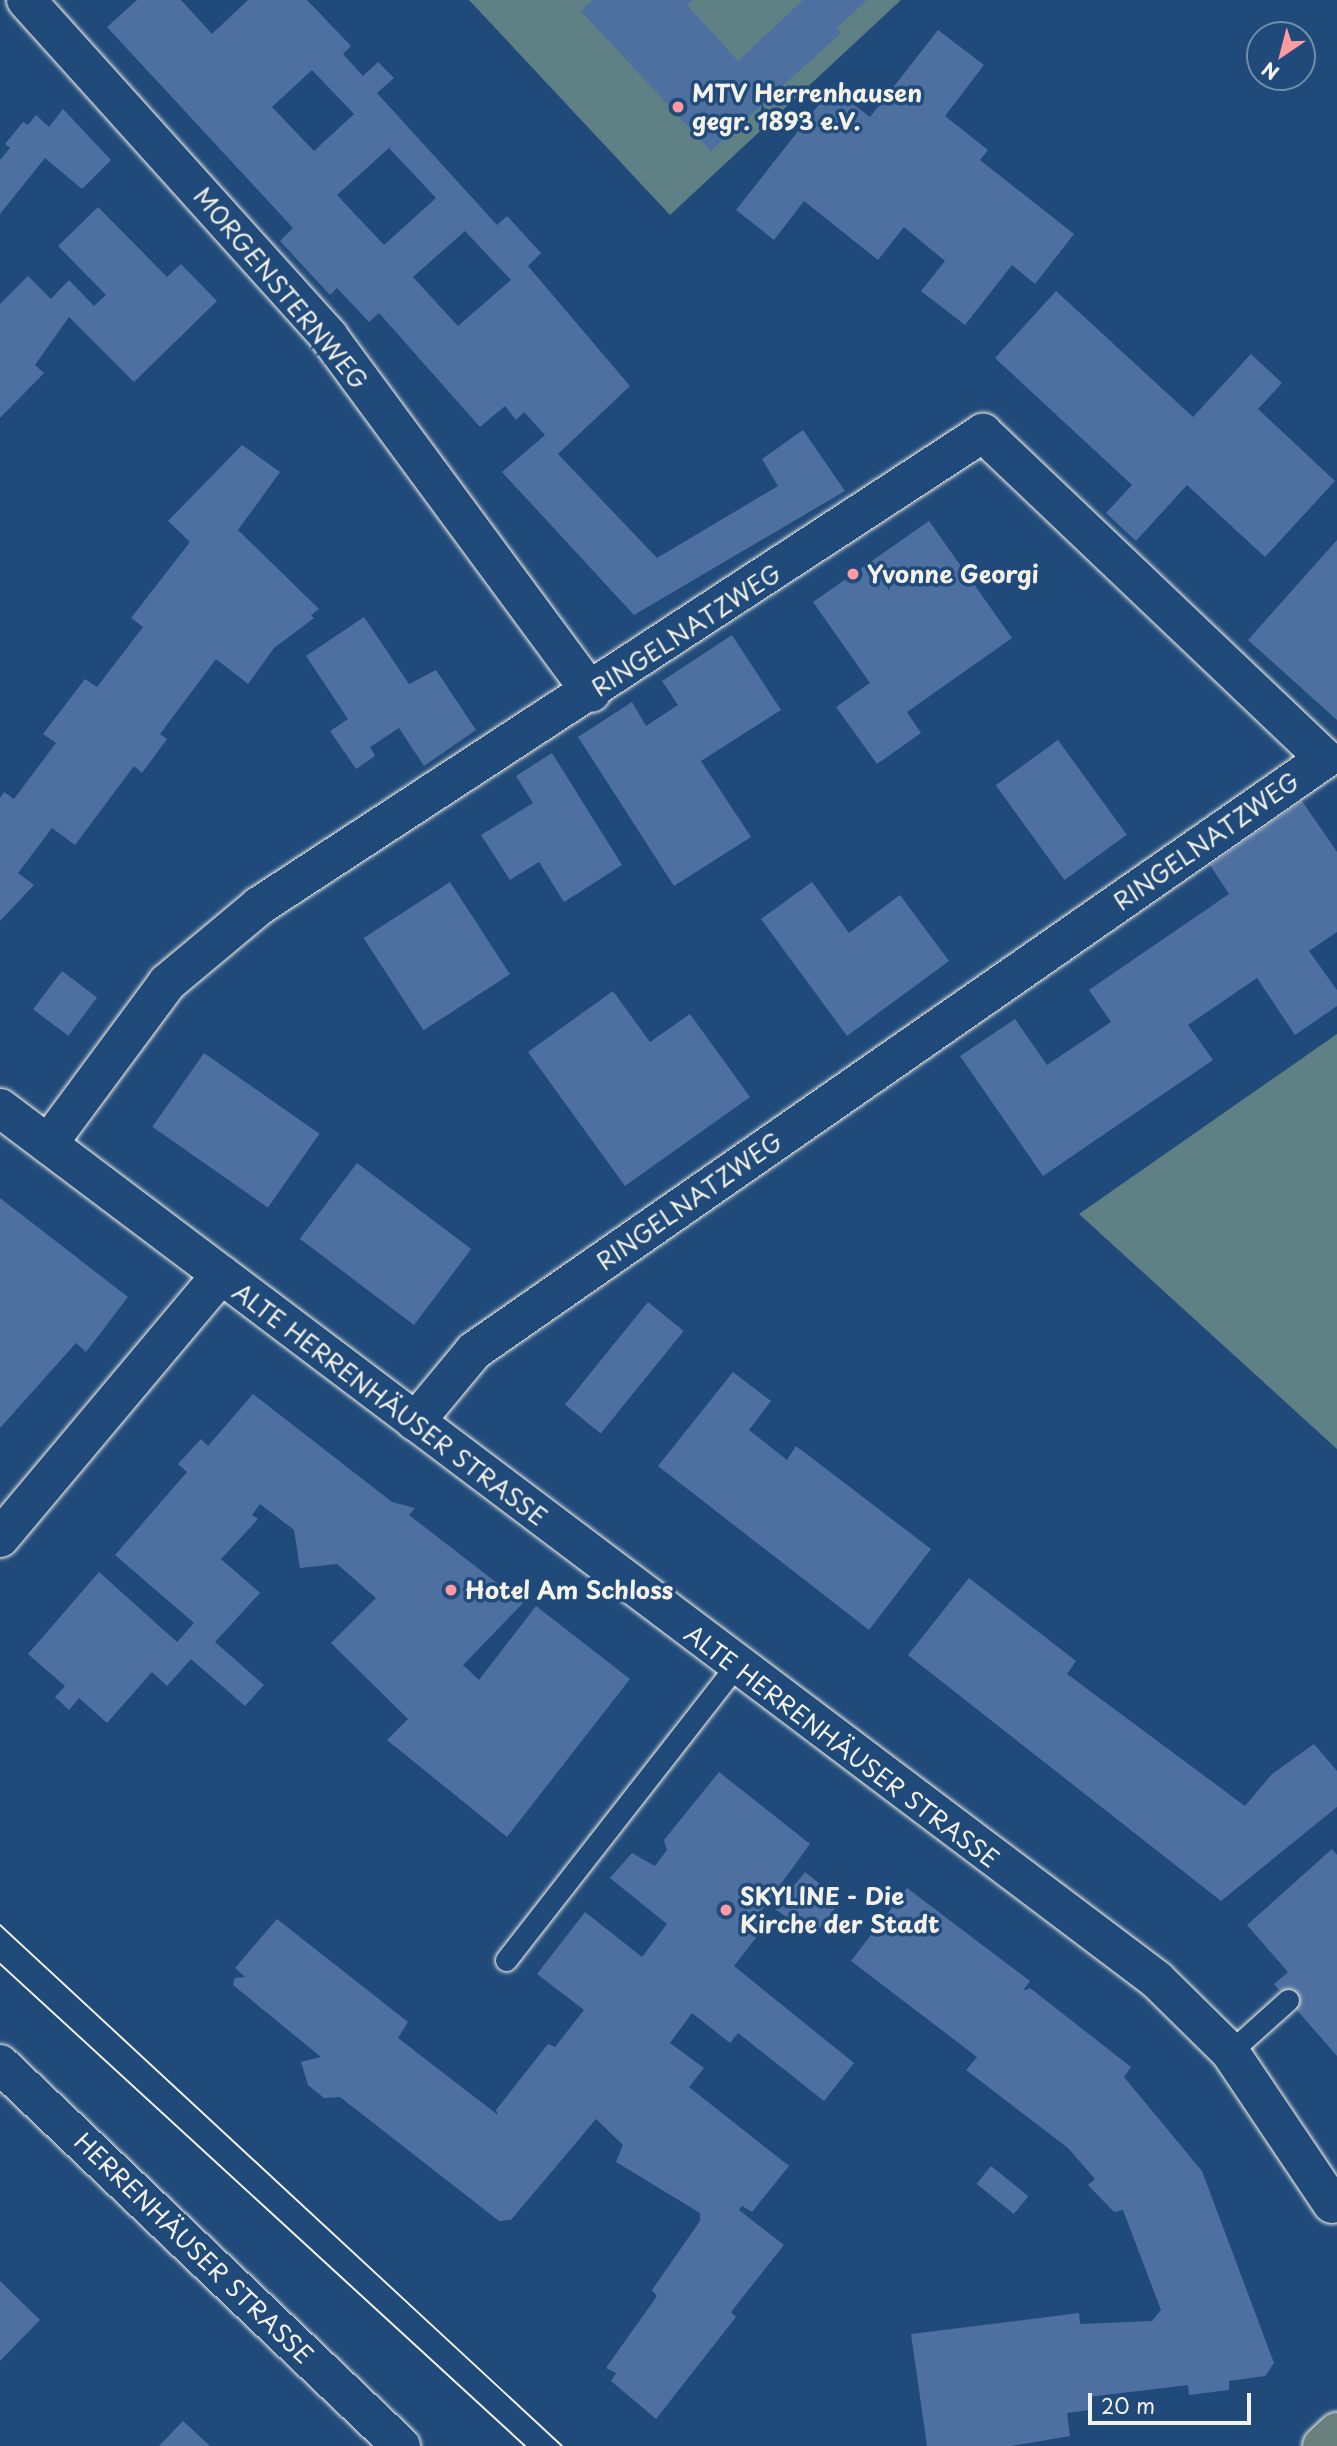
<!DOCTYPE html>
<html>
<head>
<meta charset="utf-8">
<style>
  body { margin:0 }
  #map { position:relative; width:1337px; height:2446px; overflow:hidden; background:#1f4a7a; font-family:"Playpen Sans",sans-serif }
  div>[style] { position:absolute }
  .green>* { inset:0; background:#5f8185 }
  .building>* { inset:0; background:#4e70a0; transform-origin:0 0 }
  .roads { filter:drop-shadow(0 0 2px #f4f1e8) drop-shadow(0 0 2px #f4f1e8) }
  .service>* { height:21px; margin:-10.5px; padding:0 10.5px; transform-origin:10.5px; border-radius:10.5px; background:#1f4a7a }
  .minor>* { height:38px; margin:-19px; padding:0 19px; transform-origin:19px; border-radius:19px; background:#1f4a7a }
  .tertiary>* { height:38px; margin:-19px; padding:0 19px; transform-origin:19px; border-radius:19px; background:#1f4a7a }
  .trunk>* { height:38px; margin:-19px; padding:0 19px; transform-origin:19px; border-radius:19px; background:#6a807d }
  .tram>* { height:2px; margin:-1px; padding:0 1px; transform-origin:1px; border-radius:1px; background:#f4f1e8 }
  .dots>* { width:19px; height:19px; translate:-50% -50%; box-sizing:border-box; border:4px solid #1f4a7a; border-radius:50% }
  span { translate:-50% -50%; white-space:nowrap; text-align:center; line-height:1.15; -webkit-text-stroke:7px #1f4a7a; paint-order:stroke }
  .poi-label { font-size:24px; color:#f4f1e8; font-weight:700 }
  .left { translate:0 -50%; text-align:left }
  .street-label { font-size:24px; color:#f4f1e8 }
  .north { position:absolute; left:1246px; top:21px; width:70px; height:70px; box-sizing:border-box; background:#1f4a7a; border:2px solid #748da6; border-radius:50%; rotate:215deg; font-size:19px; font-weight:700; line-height:28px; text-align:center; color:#f4f1e8 }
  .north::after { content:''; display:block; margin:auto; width:24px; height:32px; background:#ff9aa2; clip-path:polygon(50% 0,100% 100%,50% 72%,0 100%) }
  .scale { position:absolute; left:1088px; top:2393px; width:163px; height:32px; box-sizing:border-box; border:4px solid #f4f1e8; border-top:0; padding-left:9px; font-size:21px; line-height:24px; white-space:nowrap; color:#f4f1e8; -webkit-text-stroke:5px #1f4a7a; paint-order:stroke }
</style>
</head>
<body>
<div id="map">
  <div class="green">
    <div style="clip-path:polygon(469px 0,901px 0,670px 215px)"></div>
    <div style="clip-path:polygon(1337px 1034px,1337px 1449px,1079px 1214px)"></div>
  </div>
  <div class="building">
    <div style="clip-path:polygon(evenodd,137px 0,181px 0,212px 34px,248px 0,307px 0,351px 46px,343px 54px,363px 76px,378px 62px,394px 78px,377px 93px,497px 225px,507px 216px,541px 253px,528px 266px,630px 386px,558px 454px,657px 558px,778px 486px,762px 459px,803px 430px,845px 491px,634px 615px,502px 472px,545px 435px,524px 412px,516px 420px,505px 406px,480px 427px,379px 313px,369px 322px,337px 288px,330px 295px,280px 241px,293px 228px,107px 27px,137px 0,312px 70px,354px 114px,314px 151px,272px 107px,312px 70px,137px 0,389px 148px,436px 198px,384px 245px,337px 195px,389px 148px,137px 0,465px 231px,511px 280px,458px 326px,413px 277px,465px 231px)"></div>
    <div style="clip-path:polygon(593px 0,693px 0,687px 5px,738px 61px,803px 0,867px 0,837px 28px,841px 33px,711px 151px,581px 11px)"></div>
    <div style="clip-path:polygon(938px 30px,984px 65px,945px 116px,988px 150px,980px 160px,1074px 234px,1035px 284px,1012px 265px,965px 325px,921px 291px,945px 261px,904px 227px,878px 260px,804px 201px,774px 240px,736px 210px,832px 88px,870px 117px)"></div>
    <div style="clip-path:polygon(63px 109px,111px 160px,82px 189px,45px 158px,0 214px,0 160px,10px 148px,5px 144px,23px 122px,28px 125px,36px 115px,49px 127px)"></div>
    <div style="clip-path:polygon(98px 207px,167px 277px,181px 264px,217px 301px,134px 382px,69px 317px,35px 365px,44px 373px,0 418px,0 304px,28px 276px,51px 299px,69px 280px,94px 306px,106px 295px,58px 246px)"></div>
    <div style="clip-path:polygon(1056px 291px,1193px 417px,1251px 354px,1282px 383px,1258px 409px,1335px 481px,1265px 557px,1187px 485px,1136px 541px,1106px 513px,1132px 485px,995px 358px)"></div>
    <div style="clip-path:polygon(242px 445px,280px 472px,238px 530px,319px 609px,311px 615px,314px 618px,274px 648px,248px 684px,216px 659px,160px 734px,167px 739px,142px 773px,134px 766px,75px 845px,52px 828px,18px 873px,34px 885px,0 921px,0 798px,4px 792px,14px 799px,56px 743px,43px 734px,85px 679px,97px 687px,143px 627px,131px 618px,190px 542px,168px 521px)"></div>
    <div style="clip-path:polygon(929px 521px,1012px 638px,907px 712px,921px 733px,877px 764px,836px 707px,870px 683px,813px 602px)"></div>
    <div style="clip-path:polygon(1337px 540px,1337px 720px,1248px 640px)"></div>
    <div style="clip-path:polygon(364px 617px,409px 684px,436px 670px,476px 730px,424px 766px,399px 728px,370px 747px,375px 756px,356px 769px,330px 731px,348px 719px,306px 656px)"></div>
    <div style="clip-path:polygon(732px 635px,781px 710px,701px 761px,751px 837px,674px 886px,578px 737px,632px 702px,646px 726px,678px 705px,662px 681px)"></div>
    <div style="left:1058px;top:740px;width:117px;height:77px;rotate:54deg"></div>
    <div style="clip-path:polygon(552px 753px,622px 865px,564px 902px,539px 862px,510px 880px,481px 835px,533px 803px,516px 776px)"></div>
    <div style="clip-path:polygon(1302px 801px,1337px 852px,1337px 932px,1309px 951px,1337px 990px,1337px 1006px,1295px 1035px,1257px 978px,1188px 1025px,1213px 1060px,1043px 1176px,960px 1056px,1015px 1019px,1047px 1065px,1111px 1022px,1089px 990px,1229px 894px,1210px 865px)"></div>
    <div style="left:450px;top:882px;width:110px;height:103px;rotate:57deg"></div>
    <div style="clip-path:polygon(812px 882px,849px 933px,900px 895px,949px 961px,847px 1036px,761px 919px)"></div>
    <div style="left:62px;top:971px;width:44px;height:48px;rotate:37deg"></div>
    <div style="clip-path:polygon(613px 991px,650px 1042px,690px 1014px,750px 1097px,625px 1186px,528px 1052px)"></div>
    <div style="left:204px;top:1053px;width:141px;height:90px;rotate:35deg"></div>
    <div style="left:357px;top:1163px;width:143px;height:95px;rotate:37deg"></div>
    <div style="clip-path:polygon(0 1198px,128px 1297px,86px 1352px,76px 1343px,0 1428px)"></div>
    <div style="left:648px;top:1302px;width:46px;height:132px;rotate:39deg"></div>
    <div style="clip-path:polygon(733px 1372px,771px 1401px,749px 1430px,787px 1460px,796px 1446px,931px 1549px,869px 1630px,658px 1466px)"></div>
    <div style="clip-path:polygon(253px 1394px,392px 1502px,415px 1508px,409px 1515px,523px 1603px,463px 1665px,479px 1680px,536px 1606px,630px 1679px,507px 1837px,387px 1740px,408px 1719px,331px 1643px,376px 1598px,337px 1564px,300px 1568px,294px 1530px,260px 1504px,252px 1515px,258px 1519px,221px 1559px,260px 1593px,215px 1642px,264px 1685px,245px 1706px,191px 1659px,167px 1686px,152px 1672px,107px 1723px,79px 1698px,69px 1710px,55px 1697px,65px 1686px,28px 1654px,99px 1572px,177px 1642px,194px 1623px,115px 1555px,187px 1472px,178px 1464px,201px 1439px,208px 1446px)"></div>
    <div style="clip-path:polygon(969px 1578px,1076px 1661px,1067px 1674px,1245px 1806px,1272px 1774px,1314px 1744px,1337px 1771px,1337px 1807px,1221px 1901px,908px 1655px)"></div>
    <div style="clip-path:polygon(719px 1772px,810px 1844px,756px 1918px,766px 1925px,734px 1966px,854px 2063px,824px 2101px,738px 2033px,730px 2043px,692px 2013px,670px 2043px,704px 2068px,689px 2087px,789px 2166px,752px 2212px,742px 2206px,739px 2210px,784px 2245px,731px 2312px,736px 2317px,656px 2419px,611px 2381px,616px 2373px,606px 2368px,657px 2296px,652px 2290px,700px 2221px,700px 2213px,616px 2162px,623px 2145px,596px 2119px,511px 2220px,499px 2221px,340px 2097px,324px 2098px,308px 2085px,301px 2062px,321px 2057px,233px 1985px,235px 1978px,245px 1977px,235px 1968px,277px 1919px,408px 2022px,398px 2038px,498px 2115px,496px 2110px,548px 2044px,555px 2047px,584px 2010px,537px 1974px,585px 1912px,642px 1957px,667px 1924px,610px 1878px,632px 1853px,655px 1866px,667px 1850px,664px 1840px)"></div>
    <div style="clip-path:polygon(1332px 1849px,1337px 1855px,1337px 2056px,1274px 1984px,1288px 1972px,1247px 1925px)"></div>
    <div style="clip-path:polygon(805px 1872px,841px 1901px,819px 1929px,800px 1927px,775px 1909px)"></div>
    <div style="clip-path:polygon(907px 1888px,1030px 1981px,1023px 1991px,1030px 1988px,1131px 2067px,1124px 2077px,1202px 2171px,1274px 2363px,1265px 2376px,1229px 2381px,1229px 2390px,1189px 2395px,1188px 2385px,1088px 2397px,1090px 2410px,1067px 2413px,1070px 2436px,1011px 2446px,927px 2446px,911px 2334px,1079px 2313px,1080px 2324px,1152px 2321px,1161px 2310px,1123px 2210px,1114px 2212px,1088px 2185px,1095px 2179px,1068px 2148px,966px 2070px,977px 2057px,851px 1961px)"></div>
    <div style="left:991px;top:2166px;width:48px;height:23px;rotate:39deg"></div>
    <div style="clip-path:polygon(0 2281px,40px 2320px,0 2361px)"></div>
    <div style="clip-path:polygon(183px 2421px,210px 2446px,159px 2446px)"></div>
  </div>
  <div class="roads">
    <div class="service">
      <div style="left:506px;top:1960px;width:372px;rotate:-52deg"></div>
      <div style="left:1230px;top:2052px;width:78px;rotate:-41.9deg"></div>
    </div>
    <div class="minor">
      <div style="left:26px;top:0;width:453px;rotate:48deg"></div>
      <div style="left:329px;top:337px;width:442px;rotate:53.6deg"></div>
      <div style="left:0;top:1108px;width:1449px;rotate:37deg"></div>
      <div style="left:1157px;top:1980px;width:103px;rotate:44.6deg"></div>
      <div style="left:1230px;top:2052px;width:183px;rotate:56.1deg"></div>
      <div style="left:48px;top:1144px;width:200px;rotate:-53.5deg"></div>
      <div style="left:167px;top:983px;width:120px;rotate:-39.9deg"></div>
      <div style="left:259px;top:906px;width:865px;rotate:-33.16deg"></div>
      <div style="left:983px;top:433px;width:472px;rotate:43.6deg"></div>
      <div style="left:1325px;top:759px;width:1037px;rotate:145.18deg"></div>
      <div style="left:474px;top:1351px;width:92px;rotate:129.7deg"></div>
      <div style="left:0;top:1538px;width:344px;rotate:-50deg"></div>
    </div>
    <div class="tertiary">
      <div style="left:0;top:2064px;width:554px;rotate:43.61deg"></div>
    </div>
    <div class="trunk">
      <div style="left:1322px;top:2446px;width:21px;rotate:-43deg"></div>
    </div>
  </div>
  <div class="tram">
    <div style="left:0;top:1925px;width:766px;rotate:42.83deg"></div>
    <div style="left:0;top:1964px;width:713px;rotate:42.55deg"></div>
  </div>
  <div class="dots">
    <div style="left:678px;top:107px;background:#ff9aa2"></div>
    <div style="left:853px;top:574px;background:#ff9aa2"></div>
    <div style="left:451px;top:1590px;background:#ff9aa2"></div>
    <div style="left:726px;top:1910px;background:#ff9aa2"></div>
  </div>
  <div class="poi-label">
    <span class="left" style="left:692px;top:107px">MTV Herrenhausen<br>gegr. 1893 e.V.</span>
    <span class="left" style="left:867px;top:574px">Yvonne Georgi</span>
    <span class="left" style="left:465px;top:1590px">Hotel Am Schloss</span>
    <span class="left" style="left:740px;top:1910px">SKYLINE - Die<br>Kirche der Stadt</span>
  </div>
  <div class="street-label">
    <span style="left:281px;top:288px;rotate:50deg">MORGENSTERNWEG</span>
    <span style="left:686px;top:630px;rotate:-33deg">RINGELNATZWEG</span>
    <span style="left:1206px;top:841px;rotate:-35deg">RINGELNATZWEG</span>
    <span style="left:689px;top:1201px;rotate:-35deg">RINGELNATZWEG</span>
    <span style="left:390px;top:1404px;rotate:37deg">ALTE HERRENHÄUSER STRASSE</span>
    <span style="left:842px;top:1746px;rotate:37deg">ALTE HERRENHÄUSER STRASSE</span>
    <span style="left:194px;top:2248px;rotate:44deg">HERRENHÄUSER STRASSE</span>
  </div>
  <div class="north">N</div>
  <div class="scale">20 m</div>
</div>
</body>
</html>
